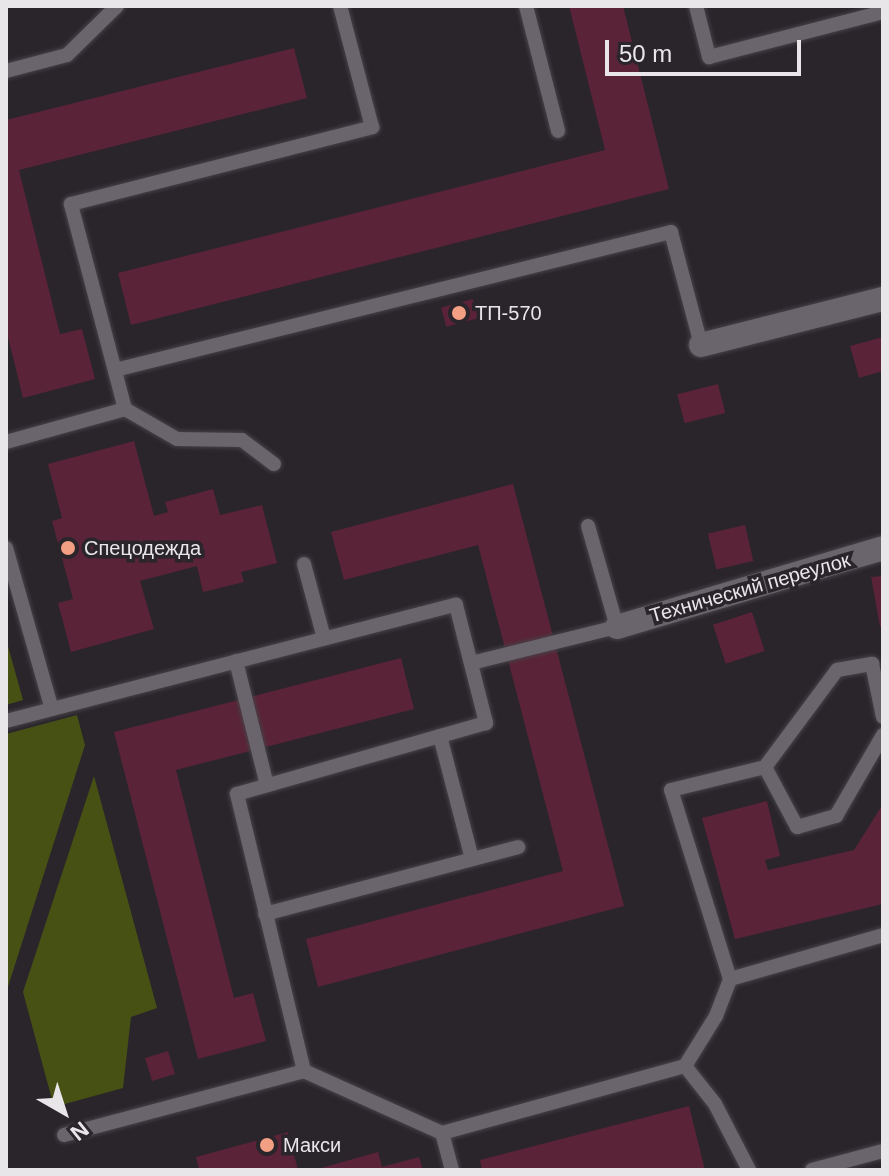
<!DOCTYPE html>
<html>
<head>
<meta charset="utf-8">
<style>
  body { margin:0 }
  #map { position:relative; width:889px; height:1176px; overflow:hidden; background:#29252b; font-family:Helvetica,sans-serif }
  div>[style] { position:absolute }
  .green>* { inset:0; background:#485114 }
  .building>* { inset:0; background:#5b2337; transform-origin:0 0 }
  .roads { filter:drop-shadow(0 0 2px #464247) drop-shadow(0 0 2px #464247) }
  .lane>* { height:14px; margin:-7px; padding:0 7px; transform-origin:7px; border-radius:7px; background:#6a656c }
  .street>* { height:24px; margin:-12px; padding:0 12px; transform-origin:12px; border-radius:12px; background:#6a656c }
  .dots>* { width:22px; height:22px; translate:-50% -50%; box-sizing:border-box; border:4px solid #29252b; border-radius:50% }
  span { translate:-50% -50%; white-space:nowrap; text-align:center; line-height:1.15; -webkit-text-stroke:7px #29252b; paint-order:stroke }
  .poi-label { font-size:20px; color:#e9e6ea }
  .left { translate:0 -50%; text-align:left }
  .street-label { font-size:20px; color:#e9e6ea }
  .frame { position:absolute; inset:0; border:8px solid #e9e6ea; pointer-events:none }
  .north { position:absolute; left:24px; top:1072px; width:80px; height:80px; -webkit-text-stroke:6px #29252b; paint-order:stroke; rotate:141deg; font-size:22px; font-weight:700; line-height:32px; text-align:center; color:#e9e6ea }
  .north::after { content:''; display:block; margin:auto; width:28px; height:36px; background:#e9e6ea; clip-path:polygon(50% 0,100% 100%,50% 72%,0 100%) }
  .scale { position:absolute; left:605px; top:40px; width:196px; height:36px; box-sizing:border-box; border:4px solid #e9e6ea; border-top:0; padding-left:10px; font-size:24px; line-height:28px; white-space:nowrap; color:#e9e6ea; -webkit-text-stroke:6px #29252b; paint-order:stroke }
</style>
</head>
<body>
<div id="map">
  <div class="green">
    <div style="clip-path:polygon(6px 639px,23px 700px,6px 705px)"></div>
    <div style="clip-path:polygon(77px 715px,85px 745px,6px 993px,6px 734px)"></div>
    <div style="clip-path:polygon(94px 776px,157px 1008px,131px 1017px,123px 1088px,54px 1107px,23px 992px)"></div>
  </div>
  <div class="building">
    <div style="clip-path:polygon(569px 6px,623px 6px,669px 189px,131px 325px,118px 273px,605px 150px)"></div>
    <div style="clip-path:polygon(294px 48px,307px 98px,19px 170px,60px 334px,82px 329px,95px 379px,23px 398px,6px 329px,6px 120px)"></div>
    <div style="left:473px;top:299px;width:20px;height:33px;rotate:75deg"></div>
    <div style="clip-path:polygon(883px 337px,883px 371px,859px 378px,850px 346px)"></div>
    <div style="left:718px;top:384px;width:30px;height:42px;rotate:76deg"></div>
    <div style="clip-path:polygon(134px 441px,154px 516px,168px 512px,165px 502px,213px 489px,220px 515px,262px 505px,277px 563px,241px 572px,244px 582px,203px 592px,197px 566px,140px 581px,154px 629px,71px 652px,58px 603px,73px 599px,52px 521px,62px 518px,48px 464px)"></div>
    <div style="clip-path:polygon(513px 484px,624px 906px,318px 987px,306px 939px,563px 871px,478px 545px,344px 580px,331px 532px)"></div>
    <div style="left:745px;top:525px;width:37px;height:38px;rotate:77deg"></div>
    <div style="clip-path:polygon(883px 576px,883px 626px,880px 627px,871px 577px)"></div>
    <div style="left:752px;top:612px;width:41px;height:41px;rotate:72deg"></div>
    <div style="clip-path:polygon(401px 658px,414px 709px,176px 770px,234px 998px,253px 993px,266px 1041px,198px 1059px,114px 732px)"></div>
    <div style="clip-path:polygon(767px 801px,780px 856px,765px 860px,768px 870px,854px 850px,883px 804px,883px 904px,735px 939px,702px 818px)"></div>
    <div style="left:168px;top:1051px;width:24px;height:24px;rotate:73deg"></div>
    <div style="clip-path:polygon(689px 1106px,705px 1170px,482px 1170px,480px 1160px)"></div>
    <div style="clip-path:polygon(288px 1132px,298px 1170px,199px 1170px,196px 1157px)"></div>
    <div style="clip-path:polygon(378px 1152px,382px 1167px,419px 1157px,423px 1170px,314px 1170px)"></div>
  </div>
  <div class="roads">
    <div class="lane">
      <div style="left:526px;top:6px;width:129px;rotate:75.6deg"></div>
      <div style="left:696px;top:6px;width:53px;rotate:75.7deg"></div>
      <div style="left:709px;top:57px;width:180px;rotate:-14.5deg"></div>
      <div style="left:6px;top:71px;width:63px;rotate:-14.7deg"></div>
      <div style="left:67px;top:55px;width:70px;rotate:-44.4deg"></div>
      <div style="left:115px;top:370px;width:573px;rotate:-13.94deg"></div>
      <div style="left:671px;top:232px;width:117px;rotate:75.1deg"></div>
      <div style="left:125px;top:409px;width:60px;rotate:30deg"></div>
      <div style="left:177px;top:439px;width:65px;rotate:0.9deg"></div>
      <div style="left:242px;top:440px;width:40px;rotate:37deg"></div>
      <div style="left:6px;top:442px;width:123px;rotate:-15.5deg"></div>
      <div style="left:125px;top:409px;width:212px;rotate:-104.8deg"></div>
      <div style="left:71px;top:204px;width:311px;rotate:-14.3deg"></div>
      <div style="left:372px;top:127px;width:125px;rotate:-104.8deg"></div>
      <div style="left:6px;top:548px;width:167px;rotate:74.1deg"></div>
      <div style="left:304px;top:564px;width:77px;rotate:74.9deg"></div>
      <div style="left:236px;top:661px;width:128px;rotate:76deg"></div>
      <div style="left:471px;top:663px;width:150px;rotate:-13.9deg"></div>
      <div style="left:617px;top:627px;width:105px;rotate:-106deg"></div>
      <div style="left:6px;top:721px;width:465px;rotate:-14.5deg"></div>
      <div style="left:456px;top:605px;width:122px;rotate:75.7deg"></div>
      <div style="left:486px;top:723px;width:259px;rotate:164.1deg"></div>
      <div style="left:237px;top:794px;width:285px;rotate:76.4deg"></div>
      <div style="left:440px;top:736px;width:127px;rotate:75.4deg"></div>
      <div style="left:765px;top:767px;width:68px;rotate:61.9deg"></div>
      <div style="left:797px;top:827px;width:41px;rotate:-15.8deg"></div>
      <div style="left:836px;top:816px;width:94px;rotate:-59.9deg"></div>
      <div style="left:265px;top:914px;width:262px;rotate:-14.8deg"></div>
      <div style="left:730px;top:979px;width:159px;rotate:-16deg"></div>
      <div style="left:685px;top:1066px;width:48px;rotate:51.7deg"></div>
      <div style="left:715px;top:1104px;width:74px;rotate:62.7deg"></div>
      <div style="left:64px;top:1135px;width:248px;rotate:-14.9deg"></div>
      <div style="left:304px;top:1071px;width:151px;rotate:24.2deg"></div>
      <div style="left:452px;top:1170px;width:38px;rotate:-105deg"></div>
      <div style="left:442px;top:1133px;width:252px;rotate:-15.4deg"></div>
      <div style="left:685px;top:1066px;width:59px;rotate:-58.2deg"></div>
      <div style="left:716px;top:1016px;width:40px;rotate:-69deg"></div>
      <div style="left:730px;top:979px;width:198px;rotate:-107.3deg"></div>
      <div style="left:671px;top:790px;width:97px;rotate:-13.7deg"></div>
      <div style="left:765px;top:767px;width:121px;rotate:-53.4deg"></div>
      <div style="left:837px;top:670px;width:36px;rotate:-10deg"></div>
      <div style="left:872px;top:664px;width:54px;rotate:78.3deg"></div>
      <div style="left:812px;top:1170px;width:73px;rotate:-15deg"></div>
    </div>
    <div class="street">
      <div style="left:701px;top:345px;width:188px;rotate:-14.2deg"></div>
      <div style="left:617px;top:627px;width:277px;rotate:-16.5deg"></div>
    </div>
  </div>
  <div class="dots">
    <div style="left:459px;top:313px;background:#f39f83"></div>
    <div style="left:68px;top:548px;background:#f39f83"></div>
    <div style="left:267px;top:1145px;background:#f39f83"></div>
  </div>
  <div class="poi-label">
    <span class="left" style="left:475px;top:313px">ТП-570</span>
    <span class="left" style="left:84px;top:548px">Спецодежда</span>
    <span class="left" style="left:283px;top:1145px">Макси</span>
  </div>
  <div class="street-label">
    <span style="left:750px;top:588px;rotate:-16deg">Технический переулок</span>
  </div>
  <div class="frame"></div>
  <div class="north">N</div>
  <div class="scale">50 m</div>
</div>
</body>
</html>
